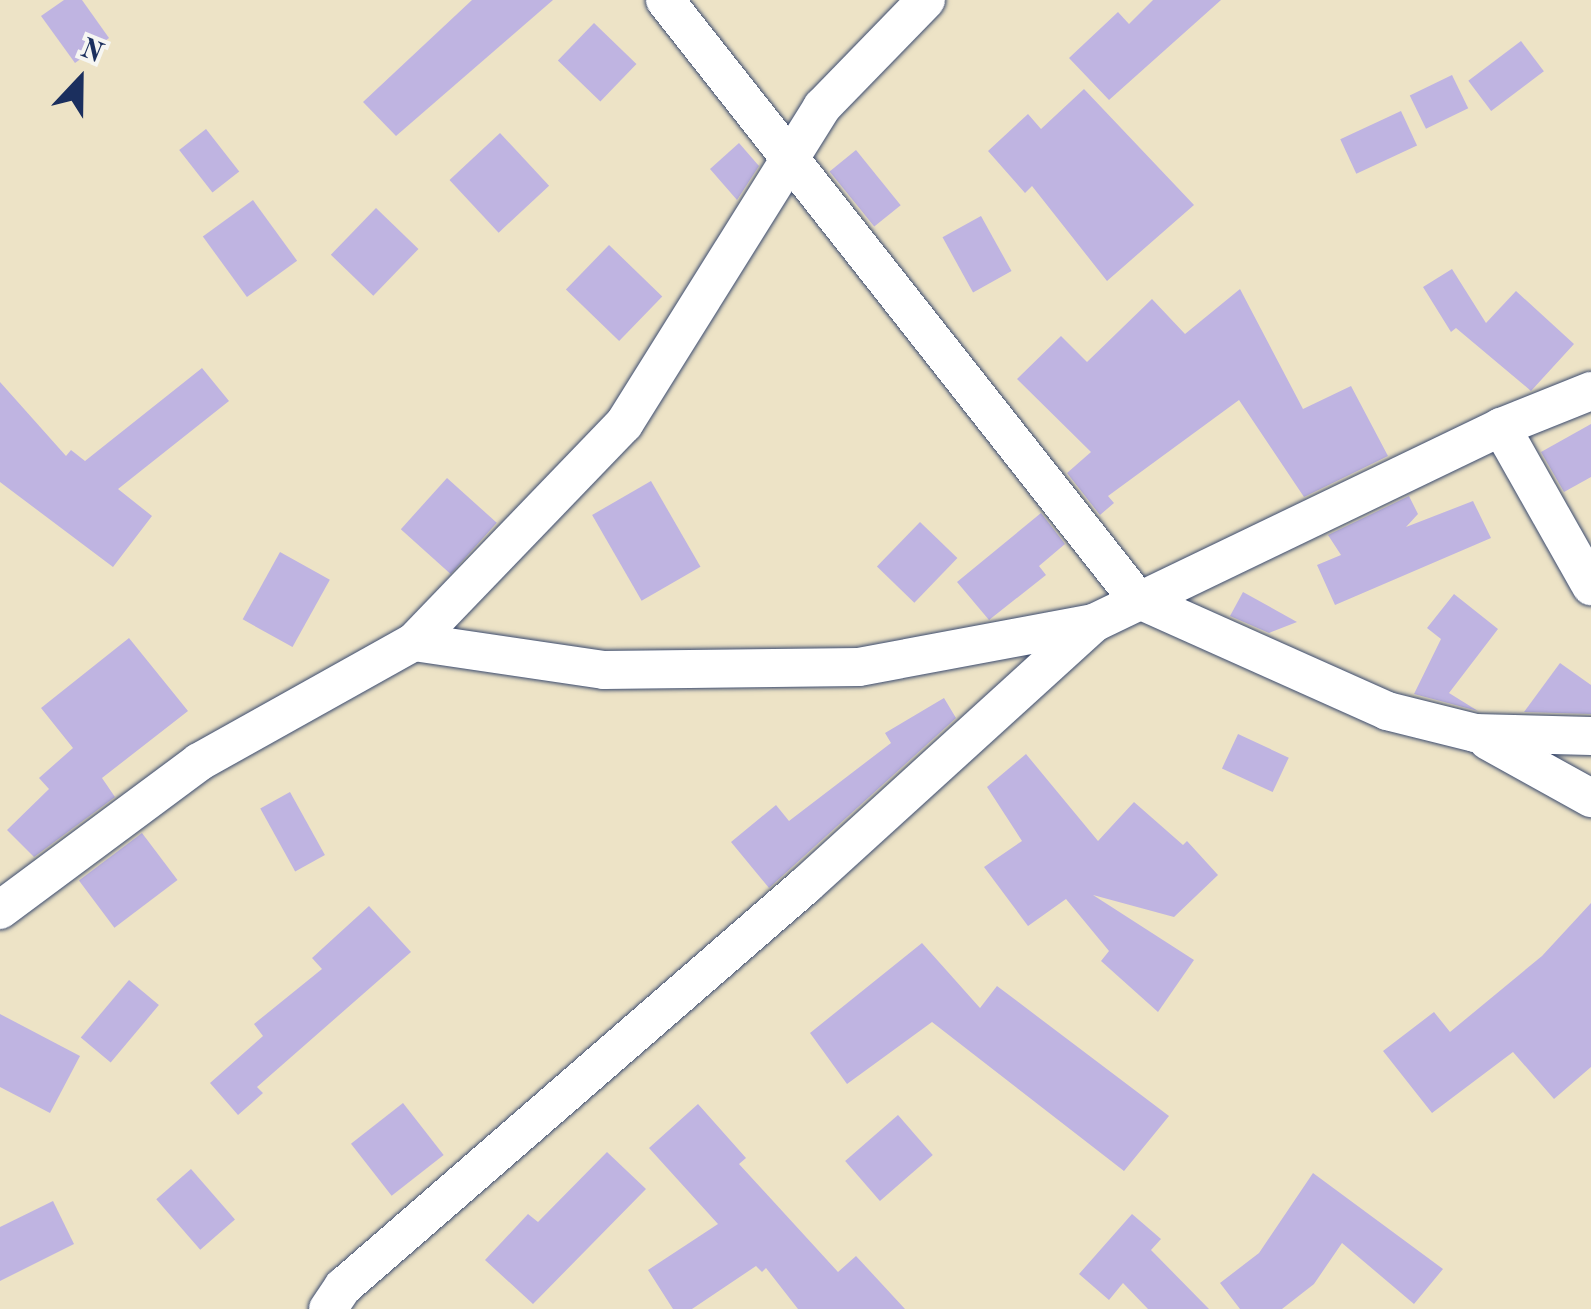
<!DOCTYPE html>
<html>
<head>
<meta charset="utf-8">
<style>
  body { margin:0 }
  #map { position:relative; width:1591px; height:1309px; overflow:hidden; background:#ede3c6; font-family:"Old Standard TT",serif }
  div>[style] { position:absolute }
  .building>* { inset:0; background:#bfb4e1; transform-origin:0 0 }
  .roads { filter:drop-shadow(0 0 2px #3a4a6e) drop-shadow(0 0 2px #3a4a6e) }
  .minor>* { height:38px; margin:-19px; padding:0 19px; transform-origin:19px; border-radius:19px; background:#fff }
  span { translate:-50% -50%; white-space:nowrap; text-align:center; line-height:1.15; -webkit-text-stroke:10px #f6f6f2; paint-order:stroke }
  .north { position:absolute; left:30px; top:30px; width:100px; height:100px; -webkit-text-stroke:8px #f6f6f2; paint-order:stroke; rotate:22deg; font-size:28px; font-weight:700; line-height:40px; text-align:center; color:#1b2f5e }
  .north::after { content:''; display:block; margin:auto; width:35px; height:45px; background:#1b2f5e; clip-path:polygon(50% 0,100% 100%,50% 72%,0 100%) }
</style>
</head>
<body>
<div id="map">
  <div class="building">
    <div style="clip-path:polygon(64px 0,82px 0,109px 38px,75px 63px,41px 16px)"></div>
    <div style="clip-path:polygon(472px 0,553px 0,396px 136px,363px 102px)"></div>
    <div style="clip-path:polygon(1153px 0,1221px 0,1109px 100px,1069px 58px,1118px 12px,1129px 24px)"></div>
    <div style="left:594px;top:23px;width:59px;height:52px;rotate:44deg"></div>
    <div style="left:1521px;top:41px;width:38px;height:66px;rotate:53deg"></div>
    <div style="left:1452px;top:75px;width:37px;height:47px;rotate:64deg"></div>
    <div style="clip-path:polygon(1084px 89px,1194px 205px,1107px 281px,1032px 186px,1025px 193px,988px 151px,1028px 114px,1041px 129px)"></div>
    <div style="left:1401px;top:111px;width:38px;height:67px;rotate:65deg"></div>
    <div style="left:206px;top:129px;width:54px;height:34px;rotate:52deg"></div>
    <div style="left:500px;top:133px;width:72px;height:69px;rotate:47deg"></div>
    <div style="clip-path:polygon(739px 143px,759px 166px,737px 200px,710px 169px)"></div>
    <div style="left:856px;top:150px;width:71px;height:34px;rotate:51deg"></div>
    <div style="left:253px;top:200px;width:75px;height:62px;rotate:54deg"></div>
    <div style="left:376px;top:208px;width:59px;height:65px;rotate:44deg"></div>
    <div style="left:981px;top:216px;width:63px;height:44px;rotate:61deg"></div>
    <div style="left:609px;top:245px;width:74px;height:62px;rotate:44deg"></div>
    <div style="clip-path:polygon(1452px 269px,1486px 323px,1516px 291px,1574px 344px,1531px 391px,1456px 328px,1451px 332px,1423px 287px)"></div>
    <div style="clip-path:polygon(1240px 289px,1303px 409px,1351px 386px,1388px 456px,1304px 497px,1239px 400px,1108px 496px,1114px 503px,1100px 515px,1067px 473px,1091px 452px,1017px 379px,1061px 336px,1087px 362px,1152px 299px,1185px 334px)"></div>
    <div style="clip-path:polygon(202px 368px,229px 401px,118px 489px,152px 516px,113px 567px,0 482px,0 382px,66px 456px,71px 450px,85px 461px)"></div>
    <div style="clip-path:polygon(1591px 424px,1591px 477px,1564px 492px,1541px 452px)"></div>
    <div style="left:447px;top:478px;width:67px;height:69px;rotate:42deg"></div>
    <div style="left:651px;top:481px;width:99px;height:68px;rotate:60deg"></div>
    <div style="clip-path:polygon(1409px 496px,1418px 514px,1406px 527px,1473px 501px,1491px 538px,1335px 605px,1317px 565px,1341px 555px,1328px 535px)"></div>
    <div style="clip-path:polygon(1041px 513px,1065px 544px,1039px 566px,1046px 575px,989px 620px,957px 582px)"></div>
    <div style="left:920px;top:522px;width:52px;height:62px;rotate:44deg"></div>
    <div style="left:280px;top:552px;width:57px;height:77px;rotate:29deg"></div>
    <div style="clip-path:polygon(1243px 592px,1297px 622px,1269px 633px,1230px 616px)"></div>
    <div style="clip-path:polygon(1454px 594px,1498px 629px,1449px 693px,1478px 711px,1414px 694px,1441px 639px,1427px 628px)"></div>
    <div style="clip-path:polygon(129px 638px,188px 711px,102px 778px,115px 797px,34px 857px,7px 830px,49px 789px,39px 778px,73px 748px,41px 708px)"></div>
    <div style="clip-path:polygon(1560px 663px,1591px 685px,1591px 714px,1524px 712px)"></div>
    <div style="clip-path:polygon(944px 698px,956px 718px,769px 888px,731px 842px,776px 805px,789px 821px,891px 743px,885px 733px)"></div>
    <div style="left:1238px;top:734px;width:56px;height:38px;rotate:25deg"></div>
    <div style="clip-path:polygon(1026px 754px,1098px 841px,1134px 802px,1183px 845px,1187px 841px,1218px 875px,1174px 917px,1093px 895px,1194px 960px,1158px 1012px,1101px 961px,1109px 951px,1066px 899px,1028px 926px,984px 867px,1022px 841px,987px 787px)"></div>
    <div style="left:290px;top:792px;width:72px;height:34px;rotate:61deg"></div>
    <div style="left:142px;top:833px;width:59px;height:79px;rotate:53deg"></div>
    <div style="clip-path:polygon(1591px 903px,1591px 1067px,1554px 1099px,1513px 1052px,1432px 1113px,1383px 1051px,1434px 1012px,1450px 1032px,1542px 956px)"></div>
    <div style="clip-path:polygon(369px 906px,411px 952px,257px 1087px,263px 1093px,238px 1115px,210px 1083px,263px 1036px,254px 1024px,322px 969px,312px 958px)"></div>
    <div style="clip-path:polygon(922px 943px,980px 1008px,997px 986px,1169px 1116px,1124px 1171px,932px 1022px,847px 1084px,810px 1033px)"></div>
    <div style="left:129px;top:980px;width:39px;height:75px;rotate:40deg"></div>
    <div style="clip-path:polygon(0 1014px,80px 1056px,50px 1113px,0 1087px)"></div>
    <div style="left:403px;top:1103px;width:66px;height:66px;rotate:52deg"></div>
    <div style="clip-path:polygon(698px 1104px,746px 1158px,739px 1164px,838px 1272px,856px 1256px,905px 1309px,798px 1309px,766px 1268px,762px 1272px,756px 1266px,692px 1309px,673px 1309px,648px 1270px,718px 1224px,649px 1148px)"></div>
    <div style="left:898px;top:1115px;width:53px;height:70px;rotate:49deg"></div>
    <div style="clip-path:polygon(607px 1152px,646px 1189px,533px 1304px,485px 1260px,528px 1214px,538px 1222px)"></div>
    <div style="left:191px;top:1169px;width:67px;height:46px;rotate:49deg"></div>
    <div style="clip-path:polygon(1313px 1173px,1443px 1269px,1414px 1304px,1342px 1243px,1314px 1284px,1282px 1309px,1240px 1309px,1220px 1283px,1259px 1253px)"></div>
    <div style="clip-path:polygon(53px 1201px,74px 1244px,0 1281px,0 1227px)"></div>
    <div style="clip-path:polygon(1132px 1214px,1161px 1239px,1151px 1250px,1209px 1309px,1148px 1309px,1123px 1283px,1109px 1300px,1079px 1274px)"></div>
  </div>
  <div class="roads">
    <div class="minor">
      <div style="left:665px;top:0;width:763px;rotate:51.76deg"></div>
      <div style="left:1137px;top:599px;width:274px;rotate:24.1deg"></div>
      <div style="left:1387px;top:711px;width:91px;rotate:14deg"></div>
      <div style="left:1475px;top:733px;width:116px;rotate:1.5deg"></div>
      <div style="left:1501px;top:427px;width:183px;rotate:60.5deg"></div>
      <div style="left:414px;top:642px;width:303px;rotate:-46.1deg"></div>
      <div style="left:624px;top:424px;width:374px;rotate:-58deg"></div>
      <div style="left:822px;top:107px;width:149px;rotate:-45.8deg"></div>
      <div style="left:1488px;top:741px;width:118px;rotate:29deg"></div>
      <div style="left:0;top:910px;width:248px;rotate:-36.6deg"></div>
      <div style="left:199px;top:762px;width:246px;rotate:-29.2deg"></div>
      <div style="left:414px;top:642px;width:192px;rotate:8.4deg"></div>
      <div style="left:604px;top:670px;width:255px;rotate:-0.7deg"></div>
      <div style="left:859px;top:667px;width:239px;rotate:-10.6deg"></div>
      <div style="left:1094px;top:623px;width:452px;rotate:-25.7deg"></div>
      <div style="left:1501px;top:427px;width:97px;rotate:-21.8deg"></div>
      <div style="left:328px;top:1309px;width:27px;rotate:-56deg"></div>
      <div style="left:343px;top:1287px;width:613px;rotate:-40.97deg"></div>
      <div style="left:806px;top:885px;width:389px;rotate:-42.3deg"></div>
    </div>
  </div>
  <div class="north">N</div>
</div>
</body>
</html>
